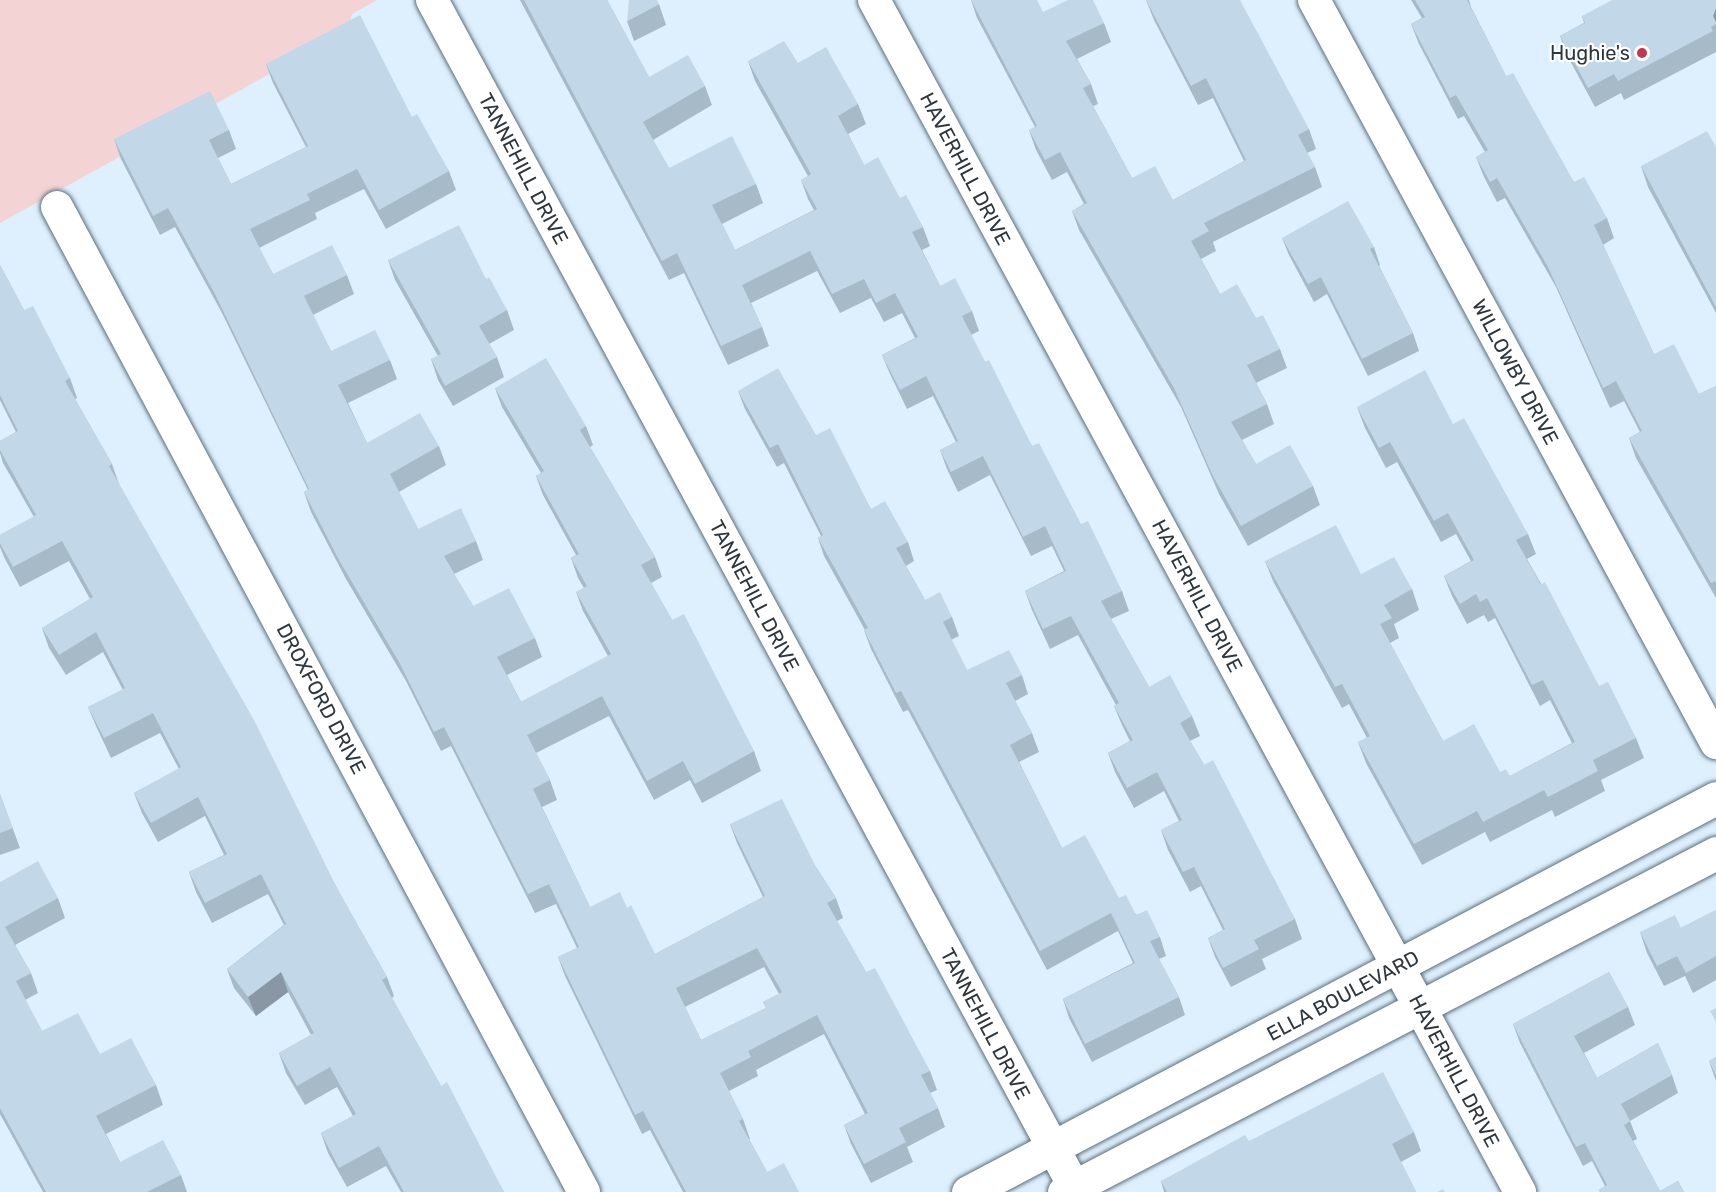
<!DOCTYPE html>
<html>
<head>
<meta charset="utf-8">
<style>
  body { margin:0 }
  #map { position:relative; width:1716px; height:1192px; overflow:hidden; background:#def0fd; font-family:Rubik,sans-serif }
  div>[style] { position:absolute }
  .green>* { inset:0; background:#f3d3d3 }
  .roads { filter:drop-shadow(0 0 2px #5a6e7c) drop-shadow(0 0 2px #5a6e7c) }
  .minor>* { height:32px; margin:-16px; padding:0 16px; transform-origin:16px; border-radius:16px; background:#fff }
  .secondary>* { height:33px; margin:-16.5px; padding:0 16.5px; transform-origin:16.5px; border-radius:16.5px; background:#fff }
  .wall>* { inset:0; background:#a7bac8 }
  .shaded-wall>* { inset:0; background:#8897a3 }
  .building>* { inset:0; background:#c2d8e9 }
  .dots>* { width:16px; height:16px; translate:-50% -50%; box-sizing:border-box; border:3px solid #fff; border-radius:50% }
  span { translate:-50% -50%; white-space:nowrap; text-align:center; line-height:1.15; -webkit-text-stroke:4.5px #fff; paint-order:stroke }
  .poi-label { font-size:20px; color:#2d363c }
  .right { translate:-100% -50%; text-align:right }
  .street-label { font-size:20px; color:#2d363c }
</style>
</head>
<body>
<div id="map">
  <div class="green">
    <div style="clip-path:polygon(0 0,377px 0,352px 14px,349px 30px,0 223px)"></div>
  </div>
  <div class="roads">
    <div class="minor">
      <div style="left:432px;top:0;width:1355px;rotate:61.58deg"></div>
      <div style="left:874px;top:0;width:1356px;rotate:61.54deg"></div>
      <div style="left:1314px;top:0;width:845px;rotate:61.58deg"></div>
      <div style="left:57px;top:207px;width:1117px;rotate:61.85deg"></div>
    </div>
    <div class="secondary">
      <div style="left:968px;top:1192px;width:845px;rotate:-27.78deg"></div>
      <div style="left:1064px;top:1192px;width:735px;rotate:-27.47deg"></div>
    </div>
  </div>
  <div class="wall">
    <div style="clip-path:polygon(520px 0,607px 0,649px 77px,705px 86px,712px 105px,653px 140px,669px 168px,756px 184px,763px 203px,722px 224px,735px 250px,814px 210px,808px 199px,801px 180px,808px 176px,755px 81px,748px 61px,798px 63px,858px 104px,866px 124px,848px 134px,864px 165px,900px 198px,923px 227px,930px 246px,922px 250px,940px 286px,972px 311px,979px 331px,971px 335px,985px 362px,1032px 446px,1122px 591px,1129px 611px,1111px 619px,1149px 687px,1192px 716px,1200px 736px,1190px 741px,1295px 919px,1302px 939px,1262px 959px,1266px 969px,1231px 987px,1215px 957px,1208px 938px,1223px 930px,1201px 886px,1190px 892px,1168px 850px,1161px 830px,1179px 821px,1164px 791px,1134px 808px,1115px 772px,1108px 753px,1130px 741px,1122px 725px,1114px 706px,1116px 705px,1078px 635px,1050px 649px,1032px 610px,1025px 591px,1064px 571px,1052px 546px,1031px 556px,990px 475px,958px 492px,947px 469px,940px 450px,956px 442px,933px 396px,907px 409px,890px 374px,882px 355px,915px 338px,902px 313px,884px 322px,871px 298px,840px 313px,817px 271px,751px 303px,762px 327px,769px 346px,728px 365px,684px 273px,669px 280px)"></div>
    <div style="clip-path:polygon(971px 0,1104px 23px,1111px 42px,1077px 59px,1091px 84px,1098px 104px,1093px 106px,1132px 178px,1173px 200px,1244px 161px,1213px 98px,1198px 105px,1154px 20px,1146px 0,1309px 129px,1316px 149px,1307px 153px,1315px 167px,1322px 187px,1213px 242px,1216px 251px,1201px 259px,1220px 294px,1256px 318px,1280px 349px,1287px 368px,1256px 383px,1267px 404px,1274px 424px,1242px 440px,1256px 464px,1313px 486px,1320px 505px,1248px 546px,1219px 494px,1181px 407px,1079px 230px,1072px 211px,1084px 204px,1067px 172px,1052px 180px,1036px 150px,1029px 130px,1035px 127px,977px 18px)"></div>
    <div style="clip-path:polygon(1411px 0,1469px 0,1471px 7px,1506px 76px,1574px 182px,1607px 218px,1614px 238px,1603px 245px,1654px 354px,1699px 394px,1716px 386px,1716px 598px,1636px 458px,1629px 438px,1640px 432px,1624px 401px,1610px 408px,1556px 287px,1505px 198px,1497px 202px,1484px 177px,1476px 157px,1485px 152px,1464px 116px,1458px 119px,1419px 44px,1411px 24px,1422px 18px)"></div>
    <div style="clip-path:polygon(1716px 0,1716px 52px,1624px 100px,1621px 93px,1595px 107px,1567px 55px,1560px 36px,1584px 23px,1582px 16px)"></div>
    <div style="clip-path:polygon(659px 4px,666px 25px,634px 41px,627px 21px)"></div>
    <div style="clip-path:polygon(evenodd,266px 64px,412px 117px,449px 171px,456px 190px,386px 229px,364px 189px,315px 213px,317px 219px,259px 248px,273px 274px,347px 275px,354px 294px,313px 315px,331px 351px,390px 360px,397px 379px,348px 403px,367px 443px,439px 446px,446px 465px,399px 492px,418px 529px,476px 541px,483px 560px,454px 574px,473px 606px,535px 638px,542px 657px,507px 675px,521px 702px,608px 656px,583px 611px,576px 592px,584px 588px,578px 578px,571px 558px,576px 555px,543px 495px,536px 476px,541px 473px,502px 407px,495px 388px,586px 426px,593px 445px,590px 447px,655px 557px,662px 577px,651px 583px,672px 620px,754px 751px,761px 771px,702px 803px,690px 780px,654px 800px,609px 716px,536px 753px,550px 780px,557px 800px,542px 807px,590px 907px,627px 908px,655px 954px,763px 897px,737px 843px,730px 824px,816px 867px,836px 898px,843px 918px,837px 921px,866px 972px,930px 1071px,937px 1090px,930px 1093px,938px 1108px,945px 1127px,907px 1147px,913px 1162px,871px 1183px,851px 1144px,844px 1125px,865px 1114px,824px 1034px,756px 1070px,758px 1076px,729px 1091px,743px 1119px,750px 1139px,749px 1139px,767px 1172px,799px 1192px,683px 1192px,650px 1130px,642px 1134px,565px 976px,558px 957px,577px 948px,556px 904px,535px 913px,451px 746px,441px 751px,406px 681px,346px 579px,311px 512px,304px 492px,308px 490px,222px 313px,175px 227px,160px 235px,121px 159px,114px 139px,229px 130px,236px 149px,218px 158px,231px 184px,306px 147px,273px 83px,266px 64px,764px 967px,779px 994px,763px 1002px,766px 1008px,701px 1040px,685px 1007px,764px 967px)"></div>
    <div style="clip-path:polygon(1716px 147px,1716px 313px,1648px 187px,1641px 166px)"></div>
    <div style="clip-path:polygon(1282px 238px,1374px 247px,1380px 265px,1379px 266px,1413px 333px,1419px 351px,1368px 376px,1327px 294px,1314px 302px,1289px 255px)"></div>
    <div style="clip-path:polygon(388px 260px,486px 279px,507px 310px,514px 330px,489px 344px,497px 357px,504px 377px,453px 406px,438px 380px,431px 359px,438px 356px,395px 280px)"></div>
    <div style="clip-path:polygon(0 265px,24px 310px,70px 378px,77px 398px,75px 399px,112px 464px,119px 484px,339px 892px,387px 977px,394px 996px,392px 998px,441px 1086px,504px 1192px,401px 1192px,386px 1166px,347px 1187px,328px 1153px,321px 1133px,353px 1116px,337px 1087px,305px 1105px,286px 1073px,279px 1053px,311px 1035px,288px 992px,256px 1016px,234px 988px,227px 969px,284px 925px,268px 894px,212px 923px,196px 892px,189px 872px,224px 855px,205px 816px,158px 842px,142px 813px,134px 793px,179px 769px,160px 733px,111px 758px,96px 726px,88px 707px,123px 690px,103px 652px,66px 675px,49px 648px,42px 628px,90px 599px,69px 561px,20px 587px,4px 557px,0 547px,0 535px,34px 517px,3px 463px,0 453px,0 441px,16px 432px,0 400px)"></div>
    <div style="clip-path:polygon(738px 391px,816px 435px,871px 509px,908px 542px,914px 561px,906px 566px,925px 600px,952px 617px,959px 636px,951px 640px,967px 670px,1022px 675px,1028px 694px,1015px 701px,1032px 733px,1039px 752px,1019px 762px,1062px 848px,1119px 898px,1160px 937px,1166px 956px,1159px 959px,1179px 997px,1185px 1015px,1092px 1062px,1069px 1018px,1063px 999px,1133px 963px,1118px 931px,1047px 970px,908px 710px,903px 712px,871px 649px,864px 630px,865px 630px,824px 556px,818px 538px,821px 536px,784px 463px,777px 467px,745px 409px)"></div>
    <div style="clip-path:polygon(1357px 407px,1453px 424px,1528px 534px,1536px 554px,1527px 559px,1599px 686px,1636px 738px,1644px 758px,1601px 780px,1605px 791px,1555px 817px,1552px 810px,1490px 842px,1485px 832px,1422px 865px,1366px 763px,1358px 742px,1367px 738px,1349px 704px,1342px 708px,1273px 581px,1265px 561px,1361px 574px,1412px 589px,1419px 610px,1394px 624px,1399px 638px,1390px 643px,1443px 741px,1500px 772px,1510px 776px,1572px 743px,1550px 700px,1540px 706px,1495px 618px,1488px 622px,1484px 615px,1467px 624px,1452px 596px,1444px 576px,1471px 561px,1456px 534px,1441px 542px,1397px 462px,1386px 468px,1365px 428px)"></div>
    <div style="clip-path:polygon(0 794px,20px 848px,0 855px)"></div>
    <div style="clip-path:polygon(0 882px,58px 898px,65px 918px,15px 945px,31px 973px,38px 993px,25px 1000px,42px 1031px,100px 1054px,156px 1085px,163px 1105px,106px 1134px,120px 1162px,181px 1175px,187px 1192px,43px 1192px,0 1114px)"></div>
    <div style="clip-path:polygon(1716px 910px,1716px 980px,1693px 993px,1685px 976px,1664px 986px,1647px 953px,1640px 932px,1681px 928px)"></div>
    <div style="clip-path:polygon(1609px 972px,1628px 1007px,1635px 1025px,1584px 1053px,1597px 1078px,1658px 1043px,1672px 1075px,1678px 1093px,1630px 1121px,1637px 1139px,1633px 1141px,1660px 1191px,1678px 1181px,1684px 1192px,1600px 1192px,1599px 1190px,1605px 1186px,1592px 1161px,1583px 1166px,1520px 1043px,1513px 1024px)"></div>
    <div style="clip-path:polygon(1716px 1057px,1716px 1081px,1709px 1061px)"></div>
    <div style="clip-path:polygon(1414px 1132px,1421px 1151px,1401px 1162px,1416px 1192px,1164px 1192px,1161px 1181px,1249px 1141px)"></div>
  </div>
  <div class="shaded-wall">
    <div style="clip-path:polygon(1716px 8px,1716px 24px,1713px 16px)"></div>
    <div style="clip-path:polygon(281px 972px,288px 992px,256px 1016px,248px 997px)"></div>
  </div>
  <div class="building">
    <div style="clip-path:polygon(524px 0,607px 0,649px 77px,688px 55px,705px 86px,643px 122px,669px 168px,732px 136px,756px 184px,712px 205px,735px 250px,817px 209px,801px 180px,811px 174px,748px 61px,784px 41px,798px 63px,826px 47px,858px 104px,838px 116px,864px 165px,878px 157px,900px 198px,906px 195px,923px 227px,912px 232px,940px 286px,955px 278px,972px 311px,962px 316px,985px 362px,989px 360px,1032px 446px,1039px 443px,1081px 524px,1088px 521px,1122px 591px,1101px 601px,1149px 687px,1170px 675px,1192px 716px,1180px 723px,1204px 765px,1213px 760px,1295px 919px,1254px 940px,1259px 949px,1223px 968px,1208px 938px,1225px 929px,1194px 867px,1183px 872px,1161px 830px,1182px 820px,1157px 772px,1127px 788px,1108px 753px,1133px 740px,1114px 706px,1119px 703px,1071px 616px,1043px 629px,1025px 591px,1066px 571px,1045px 526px,1023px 537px,983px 456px,951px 472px,940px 450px,958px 441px,926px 376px,900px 390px,882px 355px,918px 337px,895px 293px,876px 303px,864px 279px,832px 294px,810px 251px,742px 285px,762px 327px,721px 346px,677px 253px,662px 261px)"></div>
    <div style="clip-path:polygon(629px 0,657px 0,659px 4px,627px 21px)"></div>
    <div style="clip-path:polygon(971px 0,1037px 0,1043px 12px,1068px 0,1093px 0,1104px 23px,1066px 41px,1091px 84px,1083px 88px,1132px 178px,1155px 166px,1173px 200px,1246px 160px,1206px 78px,1191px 86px,1146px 0,1240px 0,1309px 129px,1298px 135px,1315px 167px,1204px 223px,1209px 231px,1191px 241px,1220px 294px,1237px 284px,1256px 318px,1263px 315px,1280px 349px,1247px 365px,1267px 404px,1231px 422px,1256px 464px,1290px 445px,1313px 486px,1241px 526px,1212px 474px,1174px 388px,1072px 211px,1087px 203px,1060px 152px,1045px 160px,1029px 130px,1037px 126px)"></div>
    <div style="clip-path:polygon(1415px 0,1467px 0,1506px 76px,1513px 73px,1574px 182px,1584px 177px,1607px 218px,1594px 225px,1654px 354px,1674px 344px,1699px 394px,1716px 386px,1716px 583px,1715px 581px,1711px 583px,1629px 438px,1642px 431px,1616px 381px,1603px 388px,1548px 267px,1497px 178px,1490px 182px,1476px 157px,1488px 150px,1456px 95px,1450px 98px,1411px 24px,1425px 17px)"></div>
    <div style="clip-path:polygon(1612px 0,1716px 0,1716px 8px,1713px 16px,1716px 22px,1716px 24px,1711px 27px,1713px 31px,1618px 81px,1614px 74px,1588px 88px,1560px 36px,1585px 23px,1582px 16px)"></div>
    <div style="clip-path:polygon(evenodd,360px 15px,412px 117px,417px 114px,449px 171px,379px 210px,357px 169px,307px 194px,310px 200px,250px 229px,273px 274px,332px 245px,347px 275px,304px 296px,331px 351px,375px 330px,390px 360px,338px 385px,367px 443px,420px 413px,439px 446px,390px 474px,418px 529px,461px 508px,476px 541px,444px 556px,473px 606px,509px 588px,535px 638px,497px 657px,521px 702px,611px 654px,576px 592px,587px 586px,571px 558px,579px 554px,536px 476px,544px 471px,495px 388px,546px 358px,586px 426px,580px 430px,655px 557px,641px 565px,672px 620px,684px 614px,754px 751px,695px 784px,683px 761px,647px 781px,602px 696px,527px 735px,550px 780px,533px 789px,590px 907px,620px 892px,627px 908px,631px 905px,655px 954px,765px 896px,730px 824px,782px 799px,816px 867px,836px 898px,827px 903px,866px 972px,875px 968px,930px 1071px,921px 1075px,938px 1108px,899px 1128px,906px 1142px,864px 1164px,844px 1125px,868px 1113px,817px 1015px,748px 1051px,751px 1057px,720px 1073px,743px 1119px,739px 1121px,767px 1172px,784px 1163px,799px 1192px,686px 1192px,643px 1111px,635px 1115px,558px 957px,579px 947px,549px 884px,528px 894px,444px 727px,434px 732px,399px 662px,339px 560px,304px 492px,309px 489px,215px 294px,168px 208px,153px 216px,114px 139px,210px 91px,229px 130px,209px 140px,231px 184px,308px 146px,266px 64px,360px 15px,757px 948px,782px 992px,763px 1002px,766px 1008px,701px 1040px,676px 988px,757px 948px)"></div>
    <div style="clip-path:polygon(1707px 131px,1716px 147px,1716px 307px,1641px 166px)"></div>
    <div style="clip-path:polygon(1348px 201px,1374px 247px,1370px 249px,1413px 333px,1362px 359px,1321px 277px,1308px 284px,1282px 238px)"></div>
    <div style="clip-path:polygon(459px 225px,486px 279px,489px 277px,507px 310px,479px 326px,497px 357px,445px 386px,431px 359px,441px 354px,388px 260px)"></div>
    <div style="clip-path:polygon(0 265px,24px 310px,33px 306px,70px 378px,65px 381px,112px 464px,109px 466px,254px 720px,339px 892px,387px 977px,382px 980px,441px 1086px,447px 1082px,504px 1192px,404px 1192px,379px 1146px,339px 1168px,321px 1133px,356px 1114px,330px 1067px,297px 1086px,279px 1053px,314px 1033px,281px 972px,248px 997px,227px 969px,286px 924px,261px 874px,205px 903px,189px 872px,227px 854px,198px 797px,151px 823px,134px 793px,181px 767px,153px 713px,104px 738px,88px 707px,125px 688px,96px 632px,59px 655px,42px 628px,93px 597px,62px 541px,13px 567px,0 543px,0 535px,36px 515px,0 450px,0 441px,18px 431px,0 395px)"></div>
    <div style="clip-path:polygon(778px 368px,816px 435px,830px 428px,871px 509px,885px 501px,908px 542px,896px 548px,925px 600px,940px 592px,952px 617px,943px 622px,967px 670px,1009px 650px,1022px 675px,1006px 683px,1032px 733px,1010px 745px,1062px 848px,1085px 835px,1119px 898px,1126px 895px,1136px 915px,1147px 910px,1160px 937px,1150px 941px,1179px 997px,1085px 1044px,1063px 999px,1135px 963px,1111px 913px,1040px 951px,901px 691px,896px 693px,864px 630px,868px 628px,818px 538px,823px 535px,778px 444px,770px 448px,738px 391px)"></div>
    <div style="clip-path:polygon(1425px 370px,1453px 424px,1464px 418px,1528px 534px,1516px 540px,1541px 585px,1545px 582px,1599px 686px,1608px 682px,1636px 738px,1593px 760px,1598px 771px,1548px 797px,1544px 790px,1483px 822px,1477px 811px,1414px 844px,1358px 742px,1370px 736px,1342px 684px,1335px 687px,1265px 561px,1336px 525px,1361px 574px,1394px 557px,1412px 589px,1384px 605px,1392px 618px,1380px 624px,1443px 741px,1474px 724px,1500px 772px,1506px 769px,1510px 776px,1575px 742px,1543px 680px,1532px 685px,1487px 598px,1480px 602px,1476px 594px,1460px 604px,1444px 576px,1474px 560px,1448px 513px,1434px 521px,1390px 442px,1379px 448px,1357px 407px)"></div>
    <div style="clip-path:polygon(0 794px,13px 828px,0 833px)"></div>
    <div style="clip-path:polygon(38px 861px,58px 898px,5px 927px,31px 973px,16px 981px,42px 1031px,78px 1013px,100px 1054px,131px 1038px,156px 1085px,96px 1116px,120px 1162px,163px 1140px,181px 1175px,147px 1192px,46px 1192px,0 1108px,0 882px)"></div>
    <div style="clip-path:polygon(1716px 910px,1716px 956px,1686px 973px,1677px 956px,1657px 966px,1640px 932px,1675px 915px,1681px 928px)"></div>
    <div style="clip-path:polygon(1609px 972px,1628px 1007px,1574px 1036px,1597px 1078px,1658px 1043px,1672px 1075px,1621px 1104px,1630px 1121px,1624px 1125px,1660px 1191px,1678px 1181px,1684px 1192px,1601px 1192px,1599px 1190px,1607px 1185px,1585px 1143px,1576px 1147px,1513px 1024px)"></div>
    <div style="clip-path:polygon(1716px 1008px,1716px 1022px,1710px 1011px)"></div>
    <div style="clip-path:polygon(1716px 1057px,1716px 1075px,1709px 1061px)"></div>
    <div style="clip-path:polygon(1383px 1072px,1414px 1132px,1392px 1144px,1416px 1192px,1167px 1192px,1161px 1181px,1245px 1135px,1249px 1141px)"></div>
    <div style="clip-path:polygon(1443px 1189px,1445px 1192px,1437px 1192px)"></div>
  </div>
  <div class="dots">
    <div style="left:1642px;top:53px;background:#c6354d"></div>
  </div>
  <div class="poi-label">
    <span class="right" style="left:1630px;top:53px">Hughie's</span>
  </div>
  <div class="street-label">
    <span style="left:523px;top:169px;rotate:62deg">TANNEHILL DRIVE</span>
    <span style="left:965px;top:169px;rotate:62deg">HAVERHILL DRIVE</span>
    <span style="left:1515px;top:372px;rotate:62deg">WILLOWBY DRIVE</span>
    <span style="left:754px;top:596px;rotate:62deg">TANNEHILL DRIVE</span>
    <span style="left:1197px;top:596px;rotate:62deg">HAVERHILL DRIVE</span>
    <span style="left:321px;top:699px;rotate:62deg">DROXFORD DRIVE</span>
    <span style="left:1343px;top:996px;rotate:-28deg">ELLA BOULEVARD</span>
    <span style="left:985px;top:1024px;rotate:62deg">TANNEHILL DRIVE</span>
    <span style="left:1454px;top:1071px;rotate:62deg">HAVERHILL DRIVE</span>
  </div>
</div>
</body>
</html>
